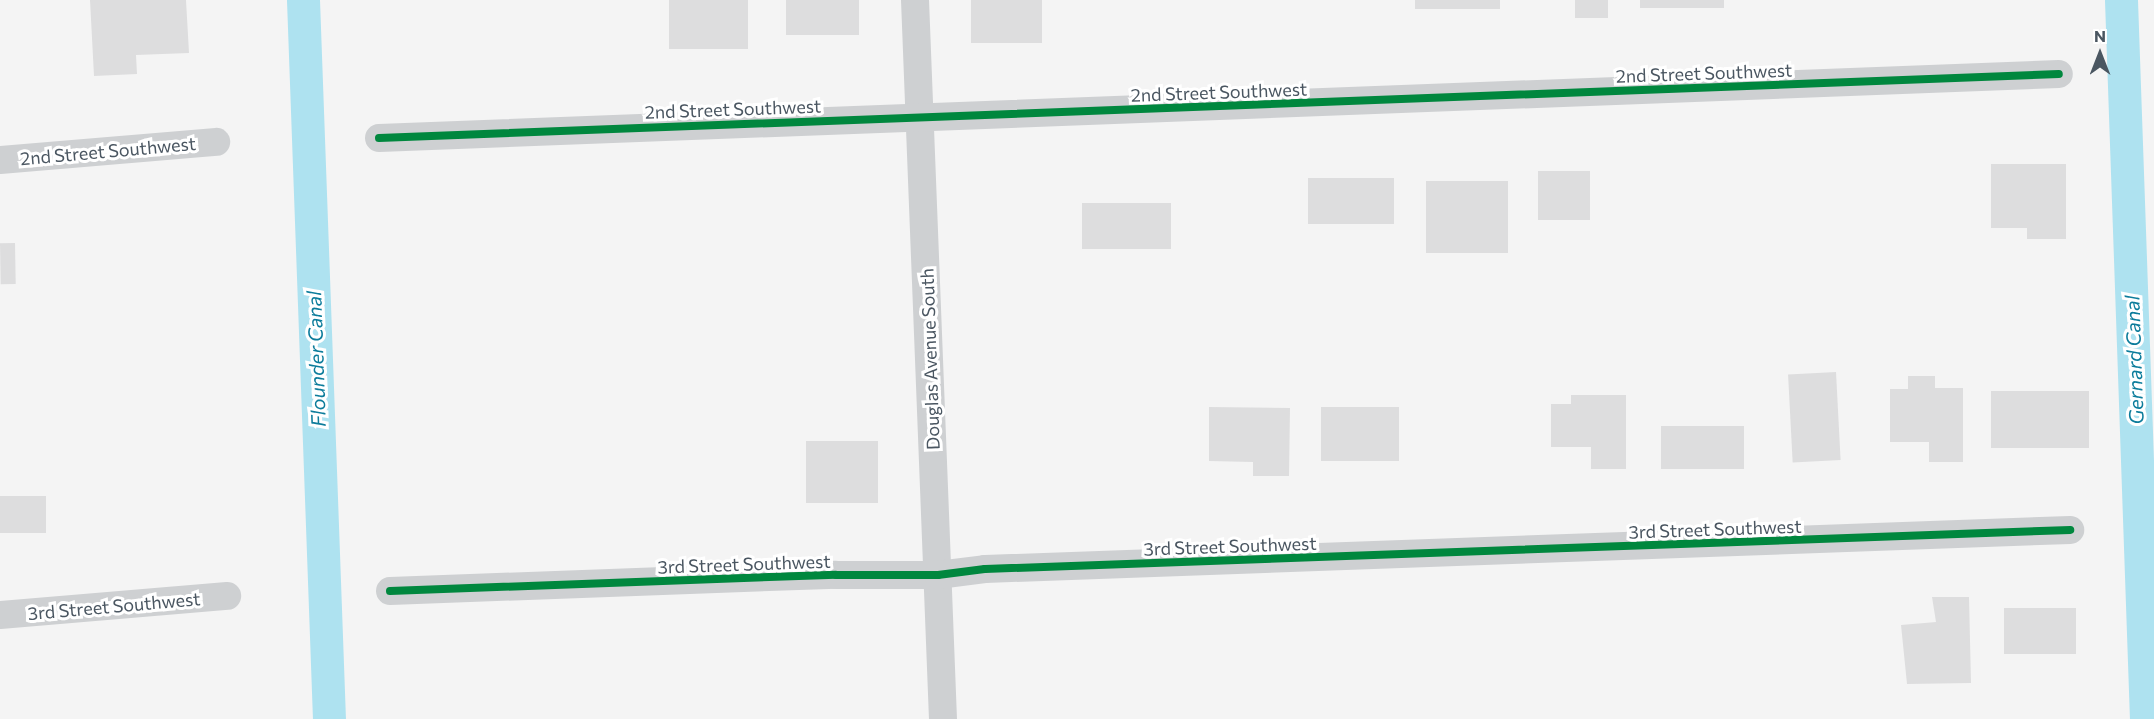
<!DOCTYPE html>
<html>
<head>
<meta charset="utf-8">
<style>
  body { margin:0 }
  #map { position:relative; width:2154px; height:719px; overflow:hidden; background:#f4f4f4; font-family:Commissioner,sans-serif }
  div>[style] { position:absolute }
  .canal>* { height:33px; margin:-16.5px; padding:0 16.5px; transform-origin:16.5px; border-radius:16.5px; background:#aee2f0 }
  .building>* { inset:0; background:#ddddde; transform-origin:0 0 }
  .minor>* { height:28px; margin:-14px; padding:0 14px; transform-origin:14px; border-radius:14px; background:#ced0d2 }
  .cycleway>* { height:8px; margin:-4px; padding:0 4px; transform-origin:4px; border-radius:4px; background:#00873e }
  span { translate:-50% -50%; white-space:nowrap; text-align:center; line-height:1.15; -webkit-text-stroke:6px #fff; paint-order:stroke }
  .street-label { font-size:18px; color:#4a5661 }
  .water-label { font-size:20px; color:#0c7c9b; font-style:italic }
  .north { position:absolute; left:2070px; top:24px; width:60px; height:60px; -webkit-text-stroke:4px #fff; paint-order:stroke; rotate:0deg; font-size:16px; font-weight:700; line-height:24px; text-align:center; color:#4a5661 }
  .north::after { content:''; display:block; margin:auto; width:21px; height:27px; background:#4a5661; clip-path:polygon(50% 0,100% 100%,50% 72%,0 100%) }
</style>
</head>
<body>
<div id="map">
  <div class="canal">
    <div style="left:303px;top:0;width:719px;rotate:87.93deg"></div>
    <div style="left:2121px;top:0;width:719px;rotate:88.01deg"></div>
  </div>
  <div class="building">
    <div style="clip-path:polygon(90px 0,186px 0,189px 53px,136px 55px,137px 74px,94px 76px)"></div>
    <div style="left:669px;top:0;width:79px;height:49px"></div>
    <div style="left:786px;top:0;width:73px;height:35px"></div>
    <div style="left:971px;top:0;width:71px;height:43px"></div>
    <div style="left:1415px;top:0;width:85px;height:9px"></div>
    <div style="left:1575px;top:0;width:33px;height:18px"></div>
    <div style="left:1640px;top:0;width:84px;height:8px"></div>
    <div style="clip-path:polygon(1991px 164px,2066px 164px,2066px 239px,2027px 239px,2027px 228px,1991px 228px)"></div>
    <div style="left:1590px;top:171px;width:49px;height:52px;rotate:90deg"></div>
    <div style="left:1308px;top:178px;width:86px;height:46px"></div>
    <div style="left:1426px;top:181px;width:82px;height:72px"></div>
    <div style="left:1082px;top:203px;width:89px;height:46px"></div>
    <div style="left:15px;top:243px;width:41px;height:15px;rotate:89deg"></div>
    <div style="left:1836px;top:372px;width:88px;height:48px;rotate:87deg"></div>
    <div style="clip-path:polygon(1908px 376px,1935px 376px,1935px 388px,1963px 388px,1963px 462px,1929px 462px,1929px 442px,1890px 442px,1890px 389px,1908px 389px)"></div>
    <div style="left:1991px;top:391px;width:98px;height:57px"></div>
    <div style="clip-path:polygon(1571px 395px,1626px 395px,1626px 469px,1591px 469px,1591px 447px,1551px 447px,1551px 404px,1571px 404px)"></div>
    <div style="clip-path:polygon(1209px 407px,1290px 408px,1289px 476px,1253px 476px,1253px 462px,1209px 461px)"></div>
    <div style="left:1321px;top:407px;width:78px;height:54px"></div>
    <div style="left:1661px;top:426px;width:83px;height:43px"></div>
    <div style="left:806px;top:441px;width:72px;height:62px"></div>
    <div style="left:0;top:496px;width:46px;height:37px"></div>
    <div style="clip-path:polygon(1932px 597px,1969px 597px,1971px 683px,1907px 684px,1901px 625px,1936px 622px)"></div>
    <div style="left:2004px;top:608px;width:72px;height:46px"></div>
  </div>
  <div class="minor">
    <div style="left:915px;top:0;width:720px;rotate:87.77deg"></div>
    <div style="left:379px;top:138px;width:1681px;rotate:-2.18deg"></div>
    <div style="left:0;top:160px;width:217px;rotate:-4.8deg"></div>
    <div style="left:390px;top:591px;width:446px;rotate:-2.1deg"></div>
    <div style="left:836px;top:575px;width:102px"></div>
    <div style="left:938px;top:575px;width:47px;rotate:-7.3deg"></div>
    <div style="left:985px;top:569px;width:1086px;rotate:-2.06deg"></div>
    <div style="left:0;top:615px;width:228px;rotate:-4.8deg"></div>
  </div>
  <div class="cycleway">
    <div style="left:379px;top:138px;width:1681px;rotate:-2.18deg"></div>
    <div style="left:390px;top:591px;width:446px;rotate:-2.1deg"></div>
    <div style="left:836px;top:575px;width:102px"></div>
    <div style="left:938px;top:575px;width:47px;rotate:-7.3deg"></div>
    <div style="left:985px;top:569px;width:1086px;rotate:-2.06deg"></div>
  </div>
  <div class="street-label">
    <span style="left:1704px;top:73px;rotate:-2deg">2nd Street Southwest</span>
    <span style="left:1219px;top:92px;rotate:-2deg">2nd Street Southwest</span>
    <span style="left:733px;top:109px;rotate:-2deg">2nd Street Southwest</span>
    <span style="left:108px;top:151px;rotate:-5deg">2nd Street Southwest</span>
    <span style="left:930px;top:359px;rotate:-92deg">Douglas Avenue South</span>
    <span style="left:1715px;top:529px;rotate:-2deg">3rd Street Southwest</span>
    <span style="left:1230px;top:546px;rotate:-2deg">3rd Street Southwest</span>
    <span style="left:744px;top:564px;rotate:-2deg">3rd Street Southwest</span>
    <span style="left:114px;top:606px;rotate:-5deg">3rd Street Southwest</span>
  </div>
  <div class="water-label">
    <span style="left:316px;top:359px;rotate:-92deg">Flounder Canal</span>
    <span style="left:2134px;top:360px;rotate:-92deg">Gernard Canal</span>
  </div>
  <div class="north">N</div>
</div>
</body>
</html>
